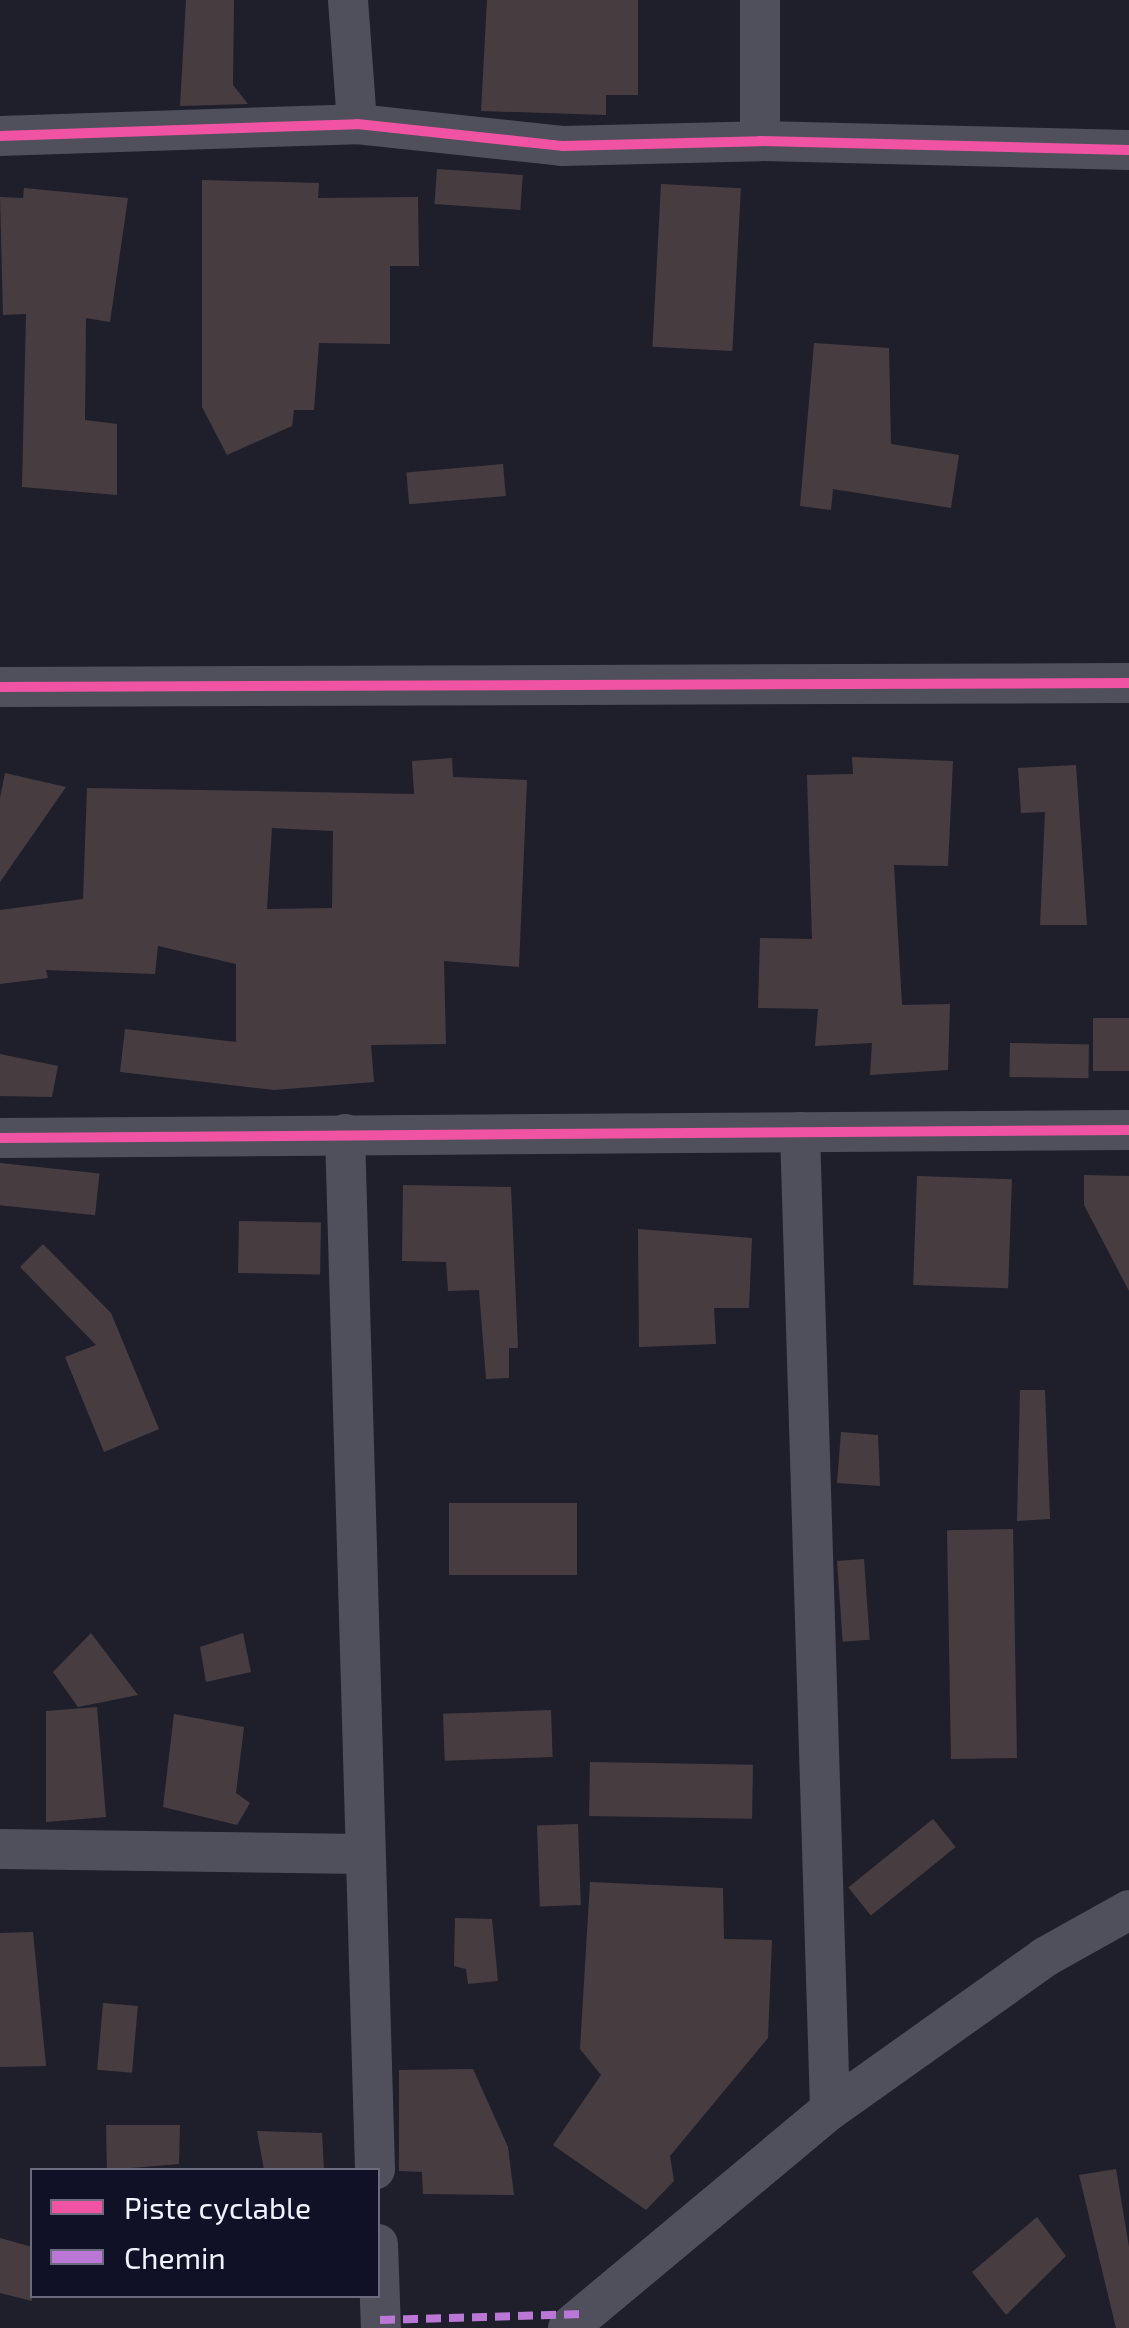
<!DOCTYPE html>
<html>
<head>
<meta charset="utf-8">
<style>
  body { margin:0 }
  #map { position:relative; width:1129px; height:2328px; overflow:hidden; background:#1f1f2b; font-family:"Exo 2",sans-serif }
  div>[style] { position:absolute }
  .building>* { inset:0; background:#473d41; transform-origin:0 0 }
  .minor>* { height:40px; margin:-20px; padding:0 20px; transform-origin:20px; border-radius:20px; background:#4f505b }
  .quiet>* { height:8px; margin-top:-4px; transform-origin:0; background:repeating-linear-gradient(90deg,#ba77d6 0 15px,transparent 0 23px) }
  .cycleway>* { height:10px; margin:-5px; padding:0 5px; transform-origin:5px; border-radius:5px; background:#f153a3 }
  span { translate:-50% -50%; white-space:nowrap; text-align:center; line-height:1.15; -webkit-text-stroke:8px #101127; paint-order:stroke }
  .legend { position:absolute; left:30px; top:2168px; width:350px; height:130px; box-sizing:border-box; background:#101127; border:2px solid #6a6b7d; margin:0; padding:12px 18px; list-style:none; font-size:30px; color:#f0f2ff }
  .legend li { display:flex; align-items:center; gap:20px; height:50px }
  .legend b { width:50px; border:2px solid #6a6b7d }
</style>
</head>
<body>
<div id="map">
  <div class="building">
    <div style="clip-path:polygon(186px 0,234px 0,233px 85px,248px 104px,180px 106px)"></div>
    <div style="clip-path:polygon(487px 0,638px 0,638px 95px,606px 95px,606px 115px,481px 111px)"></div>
    <div style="left:437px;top:169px;width:86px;height:35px;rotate:4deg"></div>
    <div style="clip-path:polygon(202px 180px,319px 183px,318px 198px,418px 197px,419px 266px,390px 266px,390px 344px,319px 343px,314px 410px,294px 410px,292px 426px,227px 455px,202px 407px)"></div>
    <div style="left:661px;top:184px;width:80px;height:163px;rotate:3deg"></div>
    <div style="clip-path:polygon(24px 188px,128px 198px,110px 322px,86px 318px,85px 420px,117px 424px,117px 495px,22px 487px,26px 314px,3px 315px,0 197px,23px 198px)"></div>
    <div style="clip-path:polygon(814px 343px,889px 348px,891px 444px,959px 455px,951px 508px,833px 489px,831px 510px,800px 506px)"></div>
    <div style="left:503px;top:464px;width:32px;height:97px;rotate:85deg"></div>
    <div style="clip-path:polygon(852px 757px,953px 761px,948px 866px,894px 865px,902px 1005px,950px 1004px,948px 1070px,870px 1075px,872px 1043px,815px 1046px,818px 1009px,758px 1008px,760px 938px,812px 939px,807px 775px,853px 774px)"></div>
    <div style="clip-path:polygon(evenodd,452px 758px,453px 777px,527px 780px,519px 967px,444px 961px,446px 1044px,371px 1045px,374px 1082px,274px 1090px,120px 1072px,125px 1029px,236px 1042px,236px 964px,158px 946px,155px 974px,46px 970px,48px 978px,0 984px,0 910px,83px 899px,87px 788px,414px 794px,412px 761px,452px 758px,272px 828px,333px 831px,332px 908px,267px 909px,272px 828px)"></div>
    <div style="clip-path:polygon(1076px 765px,1087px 925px,1040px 925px,1045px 812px,1021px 813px,1018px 768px)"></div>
    <div style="clip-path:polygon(5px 773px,66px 787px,0 882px,0 798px)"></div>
    <div style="left:1093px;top:1018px;width:36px;height:53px"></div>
    <div style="left:1010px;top:1043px;width:79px;height:34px;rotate:1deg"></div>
    <div style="clip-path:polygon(0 1054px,58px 1066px,52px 1097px,0 1096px)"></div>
    <div style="left:0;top:1163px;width:100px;height:42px;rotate:6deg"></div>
    <div style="clip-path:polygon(1084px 1175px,1129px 1176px,1129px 1291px,1084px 1205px)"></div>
    <div style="left:917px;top:1176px;width:95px;height:109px;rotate:2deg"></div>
    <div style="clip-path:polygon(403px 1185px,511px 1187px,518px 1348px,509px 1348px,509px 1378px,486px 1379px,479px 1290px,448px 1291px,446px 1262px,402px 1261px)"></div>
    <div style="left:239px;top:1221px;width:82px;height:52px;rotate:1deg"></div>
    <div style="clip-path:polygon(638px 1229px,752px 1238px,749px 1308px,714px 1308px,716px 1344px,639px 1347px)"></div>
    <div style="clip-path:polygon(43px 1244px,111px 1313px,159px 1429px,104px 1452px,65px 1357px,96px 1345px,20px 1267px)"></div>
    <div style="clip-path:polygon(1020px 1390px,1045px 1390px,1050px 1519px,1017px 1521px)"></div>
    <div style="clip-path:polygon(841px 1432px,878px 1435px,880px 1486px,837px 1483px)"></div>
    <div style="left:577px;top:1503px;width:72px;height:128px;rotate:90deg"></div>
    <div style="left:1013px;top:1529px;width:229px;height:66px;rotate:89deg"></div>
    <div style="left:864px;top:1559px;width:81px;height:27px;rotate:86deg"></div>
    <div style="clip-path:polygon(91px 1633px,138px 1695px,78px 1707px,53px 1672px)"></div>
    <div style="clip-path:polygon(243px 1633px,251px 1672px,206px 1682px,200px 1647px)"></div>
    <div style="clip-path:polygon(97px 1707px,106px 1817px,46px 1822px,46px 1711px)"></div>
    <div style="left:551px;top:1710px;width:47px;height:108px;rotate:88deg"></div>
    <div style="clip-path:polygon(174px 1714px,244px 1727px,236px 1793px,250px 1803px,237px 1825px,163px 1807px)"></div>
    <div style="left:590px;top:1762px;width:163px;height:54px;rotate:1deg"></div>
    <div style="left:933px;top:1819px;width:36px;height:109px;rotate:51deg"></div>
    <div style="left:578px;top:1824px;width:81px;height:41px;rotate:88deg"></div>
    <div style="clip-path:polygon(590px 1882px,723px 1888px,724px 1939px,772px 1940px,768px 2038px,670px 2156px,674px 2181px,646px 2210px,553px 2145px,601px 2075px,580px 2049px)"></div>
    <div style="clip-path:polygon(455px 1918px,492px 1919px,498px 1981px,468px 1984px,466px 1969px,454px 1966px)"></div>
    <div style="clip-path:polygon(33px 1932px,46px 2066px,0 2067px,0 1933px)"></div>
    <div style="left:103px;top:2003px;width:35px;height:67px;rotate:5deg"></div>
    <div style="clip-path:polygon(473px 2069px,508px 2147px,514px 2195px,423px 2194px,422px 2172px,399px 2171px,399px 2070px)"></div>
    <div style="clip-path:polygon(106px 2125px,180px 2125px,179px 2164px,107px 2170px)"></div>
    <div style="clip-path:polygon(257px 2131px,322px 2133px,324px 2170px,264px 2170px)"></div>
    <div style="clip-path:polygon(1116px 2169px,1129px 2247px,1129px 2328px,1116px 2328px,1079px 2175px)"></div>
    <div style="clip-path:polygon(1037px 2217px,1066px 2256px,1006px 2315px,972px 2272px)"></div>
    <div style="clip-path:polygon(0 2238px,32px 2247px,32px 2301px,0 2293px)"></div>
  </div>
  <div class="minor">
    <div style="left:348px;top:0;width:124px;rotate:85.8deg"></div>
    <div style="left:0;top:136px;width:357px;rotate:-1.9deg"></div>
    <div style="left:357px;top:124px;width:206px;rotate:6.1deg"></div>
    <div style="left:562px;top:146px;width:198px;rotate:-1.4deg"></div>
    <div style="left:760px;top:141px;width:369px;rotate:1.4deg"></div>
    <div style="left:760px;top:141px;width:141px;rotate:-90deg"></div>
    <div style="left:0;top:687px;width:1129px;rotate:-0.2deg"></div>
    <div style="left:800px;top:1132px;width:978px;rotate:88.24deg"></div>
    <div style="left:345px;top:1134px;width:1036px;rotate:88.34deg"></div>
    <div style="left:0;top:1138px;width:1129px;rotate:-0.41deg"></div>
    <div style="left:0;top:1849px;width:362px;rotate:0.8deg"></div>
    <div style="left:378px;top:2244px;width:84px;rotate:88deg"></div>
    <div style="left:568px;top:2328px;width:341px;rotate:-39.8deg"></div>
    <div style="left:830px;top:2110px;width:264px;rotate:-35.4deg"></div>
    <div style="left:1045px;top:1957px;width:96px;rotate:-29.2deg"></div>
  </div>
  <div class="quiet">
    <div style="left:380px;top:2320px;width:204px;rotate:-1.7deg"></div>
  </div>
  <div class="cycleway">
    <div style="left:0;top:136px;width:357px;rotate:-1.9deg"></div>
    <div style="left:357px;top:124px;width:206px;rotate:6.1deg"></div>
    <div style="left:562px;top:146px;width:198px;rotate:-1.4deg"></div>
    <div style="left:760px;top:141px;width:369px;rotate:1.4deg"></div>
    <div style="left:0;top:687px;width:1129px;rotate:-0.2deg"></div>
    <div style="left:0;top:1138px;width:1129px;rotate:-0.41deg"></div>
  </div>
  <ul class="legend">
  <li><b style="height:12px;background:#f153a3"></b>Piste cyclable</li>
  <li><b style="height:12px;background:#ba77d6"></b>Chemin</li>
  </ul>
</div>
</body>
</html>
